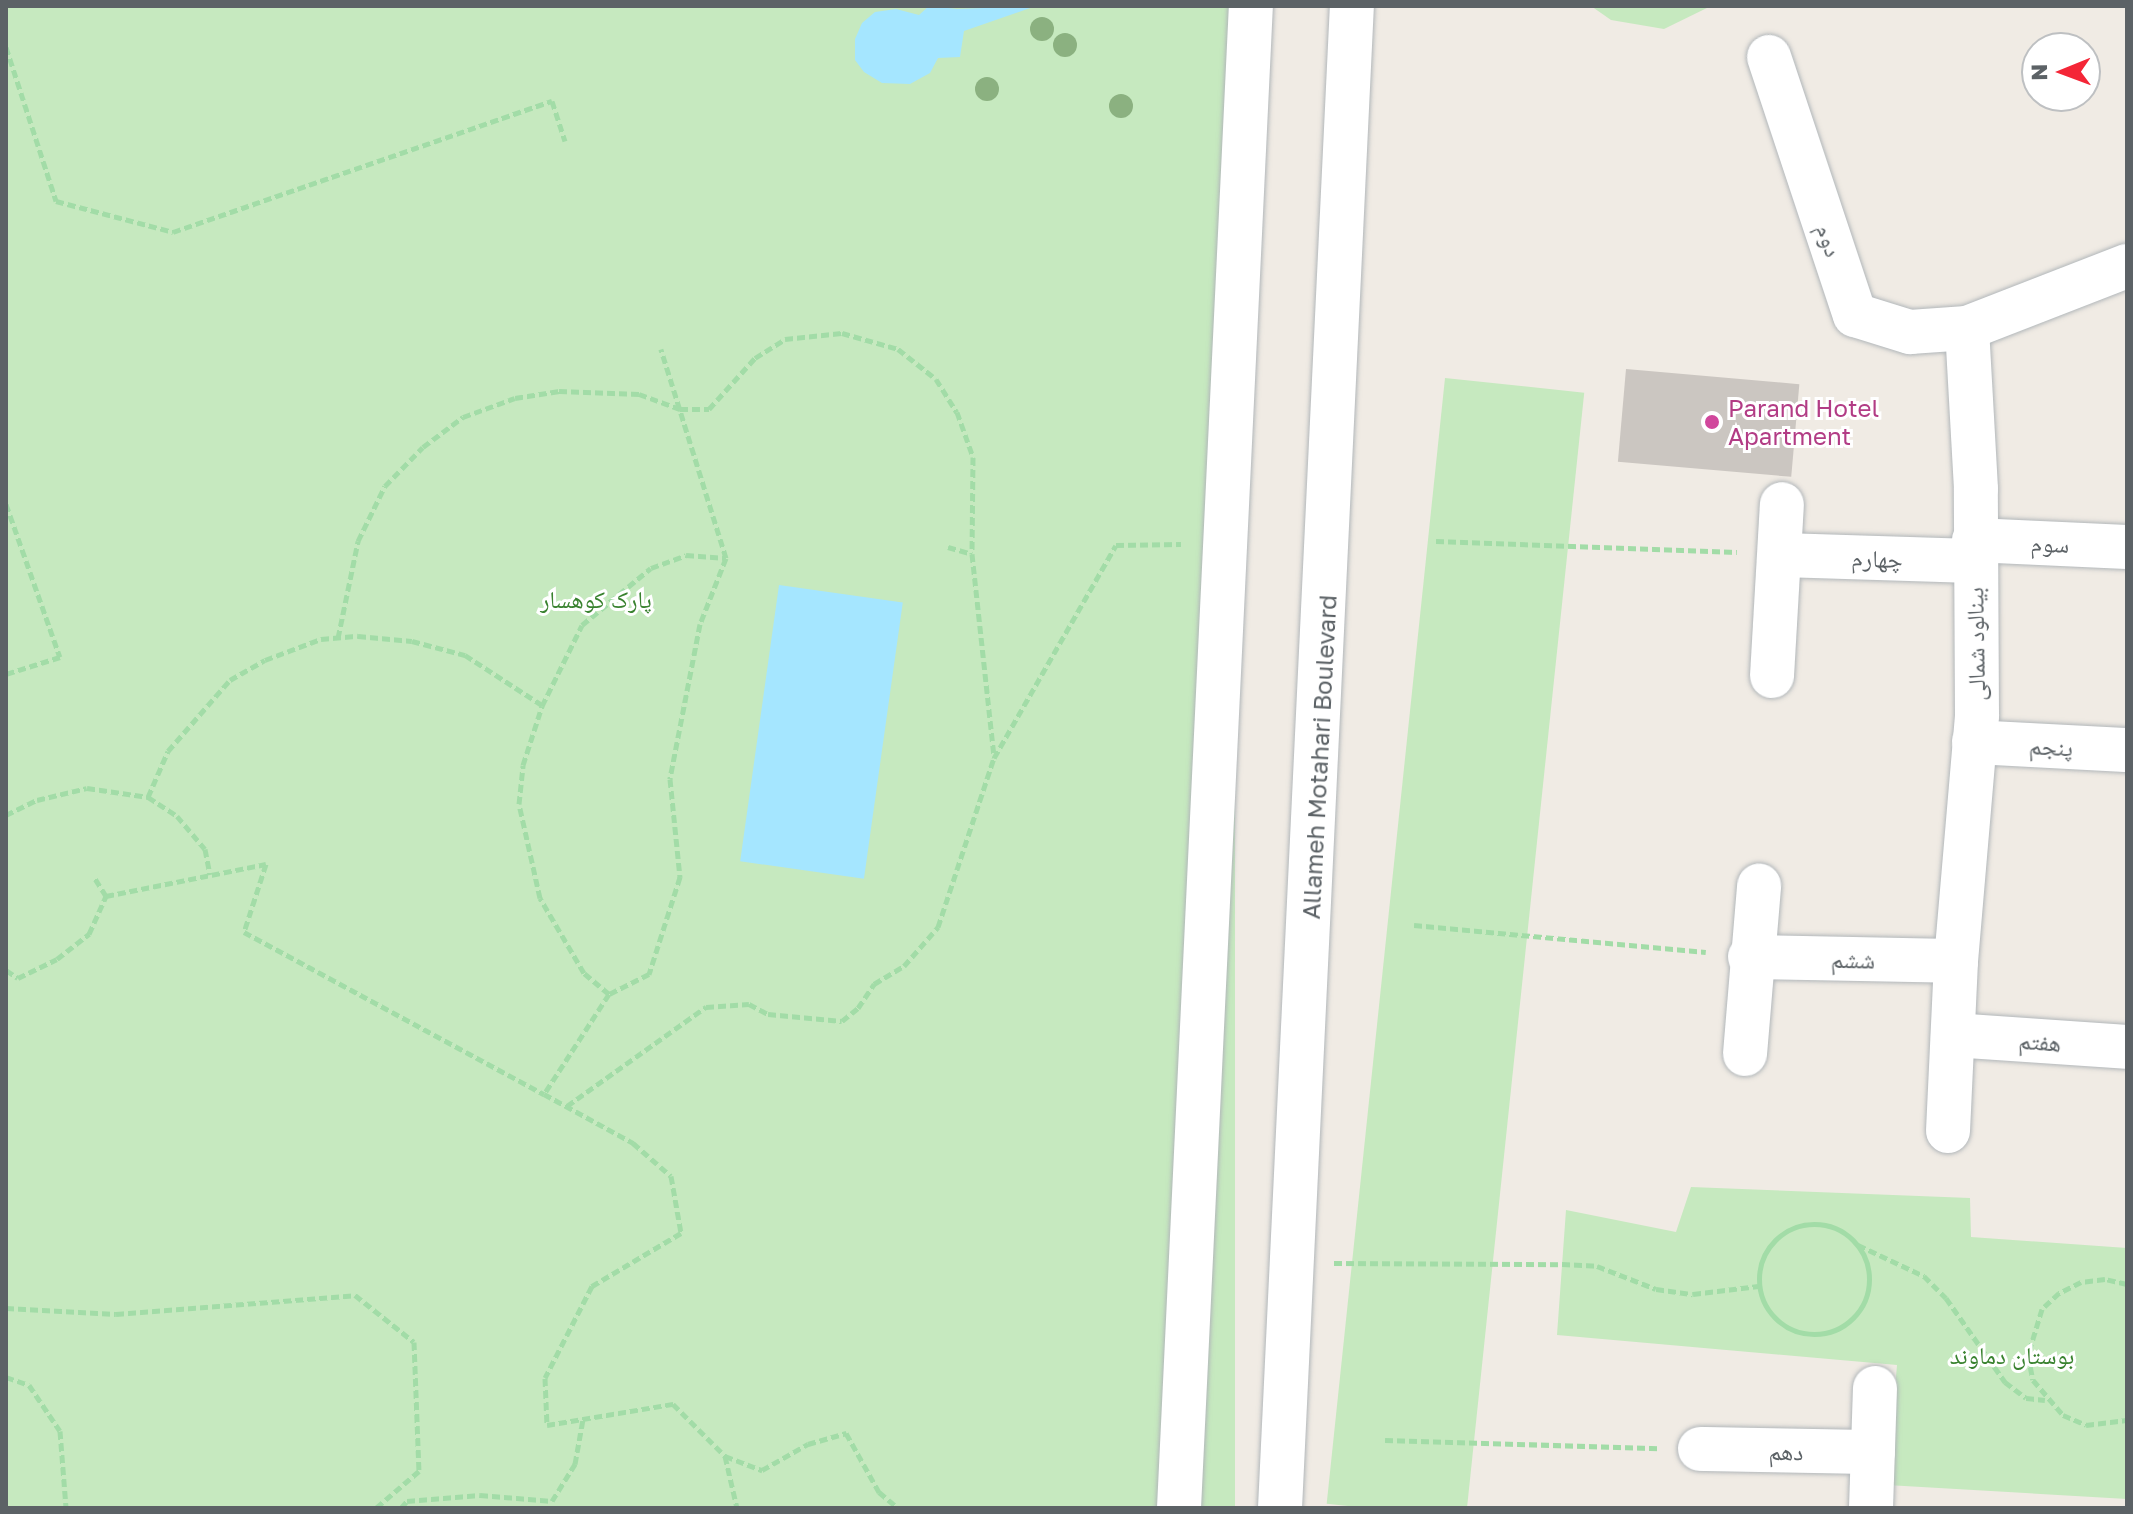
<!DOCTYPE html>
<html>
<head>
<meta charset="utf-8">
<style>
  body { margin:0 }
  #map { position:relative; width:2133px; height:1514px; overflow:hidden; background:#f0ebe4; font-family:"Golos Text","Noto Naskh Arabic",sans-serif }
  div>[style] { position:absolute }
  .green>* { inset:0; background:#c6e9bf; transform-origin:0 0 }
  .water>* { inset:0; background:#a5e6ff; transform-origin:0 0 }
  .building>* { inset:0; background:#cbc6c1; transform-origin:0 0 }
  .path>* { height:5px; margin-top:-2.5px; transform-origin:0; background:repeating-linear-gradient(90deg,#a2dca7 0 8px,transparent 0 12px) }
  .path>.ring { margin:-2.5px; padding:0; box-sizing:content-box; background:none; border:5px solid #a2dca7; border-radius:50% }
  .roads { filter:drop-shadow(0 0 2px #b2b7ba) drop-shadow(0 0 2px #b2b7ba) }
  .street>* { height:44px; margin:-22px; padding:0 22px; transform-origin:22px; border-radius:22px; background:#fff }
  .secondary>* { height:44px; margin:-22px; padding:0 22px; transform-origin:22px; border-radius:22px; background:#fff }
  .trees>* { width:24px; height:24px; margin:-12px; border-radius:50%; background:#8bb180 }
  .dots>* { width:22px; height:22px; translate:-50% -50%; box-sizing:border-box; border:4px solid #fff; border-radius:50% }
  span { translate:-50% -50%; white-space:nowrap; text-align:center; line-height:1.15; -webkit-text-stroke:6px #fff; paint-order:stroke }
  .street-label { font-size:24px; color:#5c6266 }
  .hotel-label { font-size:24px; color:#b23c85 }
  .left { translate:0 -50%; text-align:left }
  .park-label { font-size:24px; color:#39822f }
  .frame { position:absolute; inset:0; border:8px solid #5c6266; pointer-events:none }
  .north { position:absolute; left:2021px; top:32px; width:80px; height:80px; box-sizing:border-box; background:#fff; border:2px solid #bec0c2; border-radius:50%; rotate:269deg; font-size:22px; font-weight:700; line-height:32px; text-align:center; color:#5c6266 }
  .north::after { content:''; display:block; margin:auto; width:28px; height:36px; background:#f42637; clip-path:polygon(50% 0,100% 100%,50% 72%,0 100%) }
</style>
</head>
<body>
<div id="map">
  <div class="green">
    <div style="left:6px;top:6px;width:1229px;height:1502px"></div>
    <div style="clip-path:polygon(1591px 6px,1711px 6px,1664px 29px,1611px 20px)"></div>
    <div style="left:1445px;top:378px;width:140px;height:1132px;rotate:6deg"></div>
    <div style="clip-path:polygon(1691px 1187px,1970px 1198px,1971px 1237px,2127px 1248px,2127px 1499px,1887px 1485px,1897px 1365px,1557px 1335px,1566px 1210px,1676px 1232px)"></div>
  </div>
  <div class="water">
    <div style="clip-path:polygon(929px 6px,957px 9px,1036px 6px,964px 31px,960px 57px,938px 58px,930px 73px,910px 84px,882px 83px,864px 72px,855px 60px,855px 39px,862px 23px,875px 12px,896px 9px,919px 15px)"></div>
    <div style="left:779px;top:585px;width:125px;height:279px;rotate:8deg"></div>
  </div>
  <div class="building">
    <div style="left:1626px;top:369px;width:174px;height:93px;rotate:5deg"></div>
  </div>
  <div class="path">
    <div style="left:6px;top:47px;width:162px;rotate:72deg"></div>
    <div style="left:56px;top:201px;width:121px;rotate:14.8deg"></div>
    <div style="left:173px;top:232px;width:401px;rotate:-19.1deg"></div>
    <div style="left:552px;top:101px;width:42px;rotate:72deg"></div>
    <div style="left:6px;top:504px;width:162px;rotate:70.6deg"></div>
    <div style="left:60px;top:657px;width:57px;rotate:162.5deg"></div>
    <div style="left:1436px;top:541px;width:301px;rotate:2.1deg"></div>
    <div style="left:948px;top:547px;width:25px;rotate:16deg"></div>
    <div style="left:726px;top:558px;width:71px;rotate:111.5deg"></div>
    <div style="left:700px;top:624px;width:158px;rotate:101deg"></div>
    <div style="left:670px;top:779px;width:99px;rotate:84.2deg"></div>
    <div style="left:680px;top:877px;width:102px;rotate:107.7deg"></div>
    <div style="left:649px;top:974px;width:45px;rotate:153.4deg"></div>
    <div style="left:609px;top:994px;width:119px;rotate:123deg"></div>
    <div style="left:544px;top:1094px;width:102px;rotate:28.8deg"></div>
    <div style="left:633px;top:1143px;width:50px;rotate:41deg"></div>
    <div style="left:671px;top:1176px;width:58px;rotate:80deg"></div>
    <div style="left:681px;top:1233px;width:104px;rotate:149.2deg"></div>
    <div style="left:592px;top:1286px;width:103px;rotate:117.1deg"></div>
    <div style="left:545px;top:1378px;width:47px;rotate:87.6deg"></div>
    <div style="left:547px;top:1425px;width:128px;rotate:-9.5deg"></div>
    <div style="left:673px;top:1404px;width:74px;rotate:45deg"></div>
    <div style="left:725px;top:1456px;width:53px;rotate:77deg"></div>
    <div style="left:338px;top:638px;width:99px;rotate:-78.3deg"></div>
    <div style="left:358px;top:541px;width:61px;rotate:-63.9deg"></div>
    <div style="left:385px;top:486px;width:54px;rotate:-45.7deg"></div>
    <div style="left:423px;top:447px;width:50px;rotate:-36.9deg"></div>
    <div style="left:463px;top:417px;width:55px;rotate:-20.1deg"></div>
    <div style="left:515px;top:398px;width:45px;rotate:-9deg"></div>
    <div style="left:559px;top:391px;width:80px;rotate:2.1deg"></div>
    <div style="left:639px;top:394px;width:44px;rotate:20.1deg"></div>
    <div style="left:680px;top:409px;width:29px"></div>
    <div style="left:709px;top:409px;width:69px;rotate:-48deg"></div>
    <div style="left:755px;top:358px;width:36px;rotate:-32deg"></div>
    <div style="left:785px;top:339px;width:57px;rotate:-6deg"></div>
    <div style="left:842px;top:333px;width:58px;rotate:15.9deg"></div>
    <div style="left:898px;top:349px;width:48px;rotate:38.3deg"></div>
    <div style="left:936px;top:379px;width:39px;rotate:58deg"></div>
    <div style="left:957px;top:412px;width:48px;rotate:70.4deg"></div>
    <div style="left:973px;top:457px;width:97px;rotate:90.6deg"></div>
    <div style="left:972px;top:554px;width:205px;rotate:83.8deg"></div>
    <div style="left:148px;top:797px;width:50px;rotate:-66.5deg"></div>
    <div style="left:168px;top:751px;width:94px;rotate:-48.9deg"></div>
    <div style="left:230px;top:680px;width:40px;rotate:-29.7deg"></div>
    <div style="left:265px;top:660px;width:60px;rotate:-20.6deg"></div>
    <div style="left:321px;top:639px;width:37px;rotate:-5deg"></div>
    <div style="left:358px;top:636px;width:54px;rotate:5.3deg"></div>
    <div style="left:412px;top:641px;width:55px;rotate:14.8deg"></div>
    <div style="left:465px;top:655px;width:92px;rotate:33deg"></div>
    <div style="left:6px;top:815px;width:34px;rotate:-26deg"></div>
    <div style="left:37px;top:800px;width:51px;rotate:-13.5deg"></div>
    <div style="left:87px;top:788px;width:62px;rotate:8.4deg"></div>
    <div style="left:148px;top:797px;width:35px;rotate:33deg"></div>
    <div style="left:177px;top:816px;width:43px;rotate:49.7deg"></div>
    <div style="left:205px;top:849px;width:26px;rotate:79deg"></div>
    <div style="left:106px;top:896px;width:163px;rotate:-11.3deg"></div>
    <div style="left:266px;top:864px;width:71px;rotate:107.9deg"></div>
    <div style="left:244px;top:932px;width:341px;rotate:28.4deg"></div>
    <div style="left:1414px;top:925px;width:293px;rotate:5.3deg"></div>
    <div style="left:6px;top:970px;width:14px;rotate:34deg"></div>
    <div style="left:18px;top:978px;width:43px;rotate:-26deg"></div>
    <div style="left:57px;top:959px;width:41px;rotate:-38deg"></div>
    <div style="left:89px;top:934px;width:42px;rotate:-65.9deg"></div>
    <div style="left:106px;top:896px;width:22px;rotate:-122deg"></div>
    <div style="left:609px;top:994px;width:33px;rotate:-140deg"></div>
    <div style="left:584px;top:973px;width:87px;rotate:-120.4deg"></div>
    <div style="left:540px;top:898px;width:96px;rotate:-102.6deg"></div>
    <div style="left:519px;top:804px;width:39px;rotate:-84deg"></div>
    <div style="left:523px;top:765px;width:62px;rotate:-72.1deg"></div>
    <div style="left:542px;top:706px;width:90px;rotate:-63.7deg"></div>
    <div style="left:582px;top:625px;width:89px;rotate:-39.6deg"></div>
    <div style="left:651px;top:568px;width:37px;rotate:-20deg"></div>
    <div style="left:686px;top:555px;width:40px;rotate:4.3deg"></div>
    <div style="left:726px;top:558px;width:219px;rotate:-107.3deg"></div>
    <div style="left:567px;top:1106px;width:171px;rotate:-35.5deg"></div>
    <div style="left:706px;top:1007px;width:43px;rotate:-4deg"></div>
    <div style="left:749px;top:1004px;width:21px;rotate:28deg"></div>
    <div style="left:768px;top:1014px;width:74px;rotate:5.4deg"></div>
    <div style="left:842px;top:1021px;width:21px;rotate:-39deg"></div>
    <div style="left:858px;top:1008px;width:29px;rotate:-56deg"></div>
    <div style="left:874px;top:984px;width:35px;rotate:-31deg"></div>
    <div style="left:904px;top:966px;width:52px;rotate:-48.9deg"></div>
    <div style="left:938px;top:927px;width:178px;rotate:-71.7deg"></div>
    <div style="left:994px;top:758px;width:245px;rotate:-60.2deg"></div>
    <div style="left:1116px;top:545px;width:65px;rotate:-0.9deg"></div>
    <div class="ring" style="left:1759px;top:1224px;width:105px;height:105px"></div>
    <div style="left:1858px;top:1245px;width:73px;rotate:25.2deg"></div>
    <div style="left:1924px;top:1276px;width:31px;rotate:45deg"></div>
    <div style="left:1946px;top:1298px;width:103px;rotate:54.9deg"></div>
    <div style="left:2005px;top:1382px;width:26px;rotate:37deg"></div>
    <div style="left:2026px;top:1398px;width:19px;rotate:6deg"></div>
    <div style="left:1334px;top:1263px;width:228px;rotate:0.3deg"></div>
    <div style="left:1562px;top:1264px;width:35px;rotate:3deg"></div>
    <div style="left:1597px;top:1266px;width:63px;rotate:21.3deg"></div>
    <div style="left:1656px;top:1289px;width:37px;rotate:8deg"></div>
    <div style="left:1693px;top:1294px;width:66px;rotate:-6.9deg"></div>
    <div style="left:2127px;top:1284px;width:23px;rotate:-167deg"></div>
    <div style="left:2105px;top:1279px;width:24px;rotate:173deg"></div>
    <div style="left:2081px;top:1282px;width:25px;rotate:153deg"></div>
    <div style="left:2059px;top:1293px;width:23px;rotate:137deg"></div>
    <div style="left:2042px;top:1309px;width:48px;rotate:106.9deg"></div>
    <div style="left:2028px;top:1355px;width:25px;rotate:79deg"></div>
    <div style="left:2033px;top:1380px;width:46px;rotate:49.4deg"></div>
    <div style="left:2063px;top:1415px;width:25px;rotate:23deg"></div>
    <div style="left:2086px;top:1425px;width:41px;rotate:-7deg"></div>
    <div style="left:6px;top:1308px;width:110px;rotate:3.1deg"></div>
    <div style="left:116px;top:1314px;width:240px;rotate:-4.5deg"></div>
    <div style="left:355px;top:1295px;width:75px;rotate:38.5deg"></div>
    <div style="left:414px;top:1342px;width:129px;rotate:87.8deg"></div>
    <div style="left:419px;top:1471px;width:57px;rotate:139.3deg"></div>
    <div style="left:6px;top:1377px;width:24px;rotate:19deg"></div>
    <div style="left:29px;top:1385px;width:55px;rotate:56deg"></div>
    <div style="left:60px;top:1431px;width:77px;rotate:85.5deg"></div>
    <div style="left:1385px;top:1440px;width:274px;rotate:1.7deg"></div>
    <div style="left:725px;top:1456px;width:40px;rotate:21deg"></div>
    <div style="left:762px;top:1470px;width:53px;rotate:-29.5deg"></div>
    <div style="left:808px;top:1444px;width:40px;rotate:-16deg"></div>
    <div style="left:846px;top:1433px;width:68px;rotate:60.8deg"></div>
    <div style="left:879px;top:1492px;width:25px;rotate:40deg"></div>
    <div style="left:401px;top:1508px;width:9px;rotate:-49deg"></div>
    <div style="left:407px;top:1501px;width:73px;rotate:-4.7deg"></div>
    <div style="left:480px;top:1495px;width:72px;rotate:4.8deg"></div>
    <div style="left:552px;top:1501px;width:44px;rotate:-58.1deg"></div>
    <div style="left:575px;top:1464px;width:46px;rotate:-79.9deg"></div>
  </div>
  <div class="roads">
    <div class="street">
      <div style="left:1769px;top:57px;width:272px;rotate:71.6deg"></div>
      <div style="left:1855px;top:315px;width:58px;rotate:17.2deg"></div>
      <div style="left:1910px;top:332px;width:57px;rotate:-4deg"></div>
      <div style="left:1974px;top:540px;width:153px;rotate:2.6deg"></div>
      <div style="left:1782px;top:555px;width:191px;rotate:1.8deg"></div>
      <div style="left:1772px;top:676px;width:172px;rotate:-86.7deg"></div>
      <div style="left:1974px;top:742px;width:153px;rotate:3deg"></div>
      <div style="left:1750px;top:957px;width:206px;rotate:1.1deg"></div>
      <div style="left:1953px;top:1035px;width:174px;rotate:3.9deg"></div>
      <div style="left:1745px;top:1054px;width:169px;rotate:-85.2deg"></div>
      <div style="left:1948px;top:1131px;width:170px;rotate:-87.3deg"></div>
      <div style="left:1956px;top:961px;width:247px;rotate:-85.1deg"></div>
      <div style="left:1977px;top:715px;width:226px;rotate:-90.3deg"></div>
      <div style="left:1976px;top:489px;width:161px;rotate:-93.2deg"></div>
      <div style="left:1967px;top:328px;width:172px;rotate:-21.2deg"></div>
      <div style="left:1700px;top:1449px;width:173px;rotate:1deg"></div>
      <div style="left:1871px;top:1508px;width:120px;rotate:-88.1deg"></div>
    </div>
    <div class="secondary">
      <div style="left:1179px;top:1508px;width:1504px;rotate:-87.26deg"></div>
      <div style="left:1280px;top:1508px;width:1504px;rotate:-87.26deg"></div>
    </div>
  </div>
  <div class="trees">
    <div style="left:1042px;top:29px"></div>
    <div style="left:1065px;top:45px"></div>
    <div style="left:987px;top:89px"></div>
    <div style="left:1121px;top:106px"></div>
  </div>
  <div class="dots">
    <div style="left:1712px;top:422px;background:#d1479c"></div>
  </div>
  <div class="street-label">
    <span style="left:1830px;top:240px;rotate:71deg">دوم</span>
    <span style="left:2050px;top:543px;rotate:2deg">سوم</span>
    <span style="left:1877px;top:558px;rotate:2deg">چهارم</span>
    <span style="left:1975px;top:644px;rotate:-91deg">بینالود شمالی</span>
    <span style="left:2051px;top:746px;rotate:3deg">پنجم</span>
    <span style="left:1319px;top:757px;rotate:-87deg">Allameh Motahari Boulevard</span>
    <span style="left:1853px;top:959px;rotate:1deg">ششم</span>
    <span style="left:2040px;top:1041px;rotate:4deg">هفتم</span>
    <span style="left:1786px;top:1451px;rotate:1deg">دهم</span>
  </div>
  <div class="hotel-label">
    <span class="left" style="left:1728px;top:422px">Parand Hotel<br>Apartment</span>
  </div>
  <div class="park-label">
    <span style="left:596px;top:599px">پارک کوهسار</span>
    <span style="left:2012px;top:1355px">بوستان دماوند</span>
  </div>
  <div class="frame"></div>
  <div class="north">N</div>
</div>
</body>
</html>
